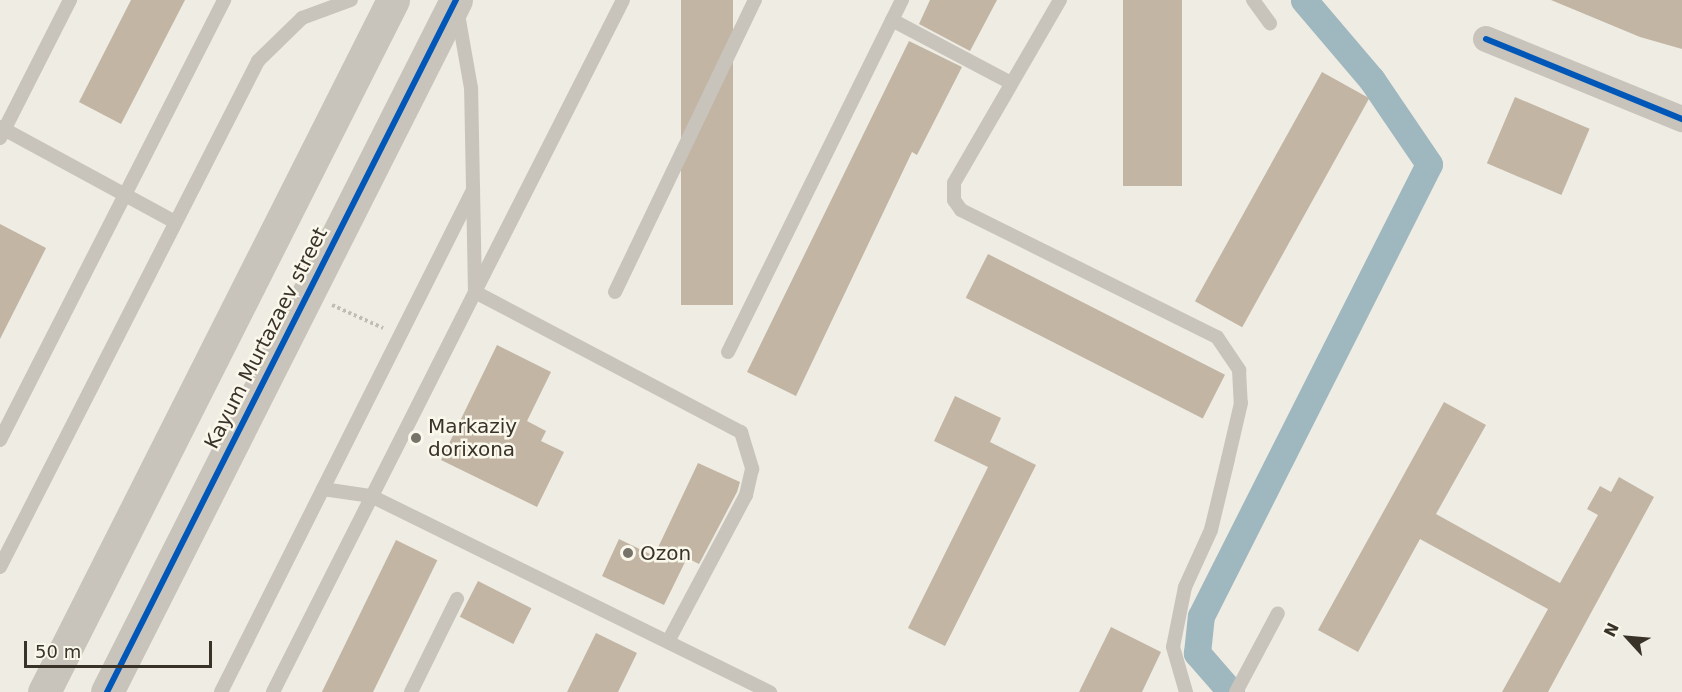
<!DOCTYPE html>
<html>
<head>
<meta charset="utf-8">
<style>
  body { margin:0 }
  #map { position:relative; width:1682px; height:692px; overflow:hidden; background:#eeece3; font-family:"DejaVu Sans",sans-serif }
  div>[style] { position:absolute }
  .canal>* { height:27px; margin:-13.5px; padding:0 13.5px; transform-origin:13.5px; border-radius:13.5px; background:#9fb7bf }
  .building>* { inset:0; background:#c2b5a4; transform-origin:0 0 }
  .path>* { height:4px; margin-top:-2px; transform-origin:0; background:repeating-linear-gradient(90deg,#c1bdb4 0 3px,transparent 0 6px) }
  .service>* { height:14px; margin:-7px; padding:0 7px; transform-origin:7px; border-radius:7px; background:#c8c4bc }
  .minor>* { height:26px; margin:-13px; padding:0 13px; transform-origin:13px; border-radius:13px; background:#c8c4bc }
  .tertiary>* { height:33px; margin:-16.5px; padding:0 16.5px; transform-origin:16.5px; border-radius:16.5px; background:#c8c4bc }
  .cycleway>* { height:6px; margin:-3px; padding:0 3px; transform-origin:3px; border-radius:3px; background:#0057b8 }
  .dots>* { width:16px; height:16px; translate:-50% -50%; box-sizing:border-box; border:3px solid #faf7eb; border-radius:50% }
  span { translate:-50% -50%; white-space:nowrap; text-align:center; line-height:1.15; -webkit-text-stroke:5px #faf7eb; paint-order:stroke }
  .street-label { font-size:20px; color:#393229 }
  .poi-label { font-size:20px; color:#393229 }
  .left { translate:0 -50%; text-align:left }
  .north { position:absolute; left:1598px; top:608px; width:60px; height:60px; -webkit-text-stroke:4px #faf7eb; paint-order:stroke; rotate:296deg; font-size:16px; font-weight:700; line-height:24px; text-align:center; color:#393229 }
  .north::after { content:''; display:block; margin:auto; width:21px; height:27px; background:#393229; clip-path:polygon(50% 0,100% 100%,50% 72%,0 100%) }
  .scale { position:absolute; left:24px; top:641px; width:188px; height:27px; box-sizing:border-box; border:3px solid #393229; border-top:0; padding-left:8px; font-size:18px; line-height:21px; white-space:nowrap; color:#393229; -webkit-text-stroke:4px #faf7eb; paint-order:stroke }
</style>
</head>
<body>
<div id="map">
  <div class="canal">
    <div style="left:1231px;top:692px;width:52px;rotate:-131.1deg"></div>
    <div style="left:1197px;top:653px;width:37px;rotate:-84deg"></div>
    <div style="left:1201px;top:616px;width:506px;rotate:-63.23deg"></div>
    <div style="left:1429px;top:164px;width:102px;rotate:-124.2deg"></div>
    <div style="left:1372px;top:80px;width:105px;rotate:-130.4deg"></div>
  </div>
  <div class="building">
    <div style="clip-path:polygon(131px 0,185px 0,121px 124px,79px 102px)"></div>
    <div style="left:681px;top:0;width:52px;height:305px"></div>
    <div style="clip-path:polygon(930px 0,997px 0,970px 51px,919px 24px)"></div>
    <div style="left:1123px;top:0;width:59px;height:186px"></div>
    <div style="clip-path:polygon(1551px 0,1682px 0,1682px 49px,1640px 37px)"></div>
    <div style="clip-path:polygon(909px 41px,962px 67px,917px 155px,912px 152px,796px 396px,747px 372px)"></div>
    <div style="left:1322px;top:72px;width:54px;height:262px;rotate:29deg"></div>
    <div style="left:1515px;top:97px;width:81px;height:72px;rotate:23deg"></div>
    <div style="clip-path:polygon(0 224px,46px 248px,0 339px)"></div>
    <div style="left:988px;top:254px;width:266px;height:49px;rotate:27deg"></div>
    <div style="clip-path:polygon(497px 345px,551px 372px,527px 421px,546px 431px,541px 441px,564px 452px,537px 507px,441px 460px)"></div>
    <div style="clip-path:polygon(955px 396px,1001px 418px,990px 442px,1036px 465px,945px 646px,908px 628px,988px 467px,934px 441px)"></div>
    <div style="clip-path:polygon(1444px 402px,1486px 425px,1436px 514px,1560px 583px,1598px 515px,1587px 509px,1600px 486px,1611px 492px,1619px 477px,1654px 497px,1548px 692px,1502px 692px,1548px 609px,1420px 539px,1358px 652px,1318px 630px)"></div>
    <div style="clip-path:polygon(698px 463px,740px 482px,737px 492px,699px 564px,687px 558px,664px 605px,602px 576px,619px 539px,654px 556px)"></div>
    <div style="left:396px;top:540px;width:46px;height:169px;rotate:26deg"></div>
    <div style="left:478px;top:581px;width:60px;height:40px;rotate:27deg"></div>
    <div style="clip-path:polygon(1111px 627px,1161px 652px,1142px 692px,1079px 692px)"></div>
    <div style="clip-path:polygon(596px 633px,637px 653px,618px 692px,567px 692px)"></div>
  </div>
  <div class="path">
    <div style="left:332px;top:305px;width:56px;rotate:24.3deg"></div>
  </div>
  <div class="service">
    <div style="left:623px;top:0;width:327px;rotate:116.9deg"></div>
    <div style="left:475px;top:292px;width:301px;rotate:27.8deg"></div>
    <div style="left:741px;top:432px;width:39px;rotate:73deg"></div>
    <div style="left:752px;top:469px;width:27px;rotate:103deg"></div>
    <div style="left:746px;top:495px;width:166px;rotate:118deg"></div>
    <div style="left:1060px;top:0;width:211px;rotate:120.1deg"></div>
    <div style="left:954px;top:183px;width:17px;rotate:90deg"></div>
    <div style="left:954px;top:200px;width:12px;rotate:55deg"></div>
    <div style="left:961px;top:210px;width:286px;rotate:26.4deg"></div>
    <div style="left:1217px;top:337px;width:40px;rotate:56deg"></div>
    <div style="left:1239px;top:370px;width:33px;rotate:87deg"></div>
    <div style="left:1241px;top:403px;width:57px;rotate:103.1deg"></div>
    <div style="left:1228px;top:459px;width:73px;rotate:103.5deg"></div>
    <div style="left:1211px;top:530px;width:63px;rotate:114.5deg"></div>
    <div style="left:1185px;top:587px;width:61px;rotate:101.3deg"></div>
    <div style="left:1173px;top:647px;width:47px;rotate:73.9deg"></div>
    <div style="left:1253px;top:0;width:29px;rotate:54deg"></div>
    <div style="left:892px;top:20px;width:135px;rotate:27.9deg"></div>
    <div style="left:0;top:127px;width:197px;rotate:28.5deg"></div>
    <div style="left:0;top:138px;width:155px;rotate:-63.1deg"></div>
    <div style="left:615px;top:292px;width:324px;rotate:-64.4deg"></div>
    <div style="left:728px;top:352px;width:393px;rotate:-63.7deg"></div>
    <div style="left:0;top:440px;width:494px;rotate:-63deg"></div>
    <div style="left:323px;top:489px;width:49px;rotate:8.3deg"></div>
    <div style="left:371px;top:496px;width:445px;rotate:26.2deg"></div>
    <div style="left:0;top:567px;width:568px;rotate:-62.98deg"></div>
    <div style="left:258px;top:61px;width:62px;rotate:-44.3deg"></div>
    <div style="left:302px;top:18px;width:52px;rotate:-20.2deg"></div>
    <div style="left:221px;top:692px;width:562px;rotate:-63.34deg"></div>
    <div style="left:273px;top:692px;width:448px;rotate:-63.2deg"></div>
    <div style="left:475px;top:292px;width:204px;rotate:-91.1deg"></div>
    <div style="left:471px;top:88px;width:80px;rotate:-100deg"></div>
    <div style="left:411px;top:692px;width:104px;rotate:-63.7deg"></div>
    <div style="left:1236px;top:692px;width:89px;rotate:-62deg"></div>
  </div>
  <div class="minor">
    <div style="left:1486px;top:39px;width:212px;rotate:22.2deg"></div>
  </div>
  <div class="tertiary">
    <div style="left:44px;top:692px;width:775px;rotate:-63.24deg"></div>
    <div style="left:107px;top:692px;width:775px;rotate:-63.24deg"></div>
  </div>
  <div class="cycleway">
    <div style="left:1486px;top:39px;width:212px;rotate:22.2deg"></div>
    <div style="left:107px;top:692px;width:775px;rotate:-63.24deg"></div>
  </div>
  <div class="dots">
    <div style="left:416px;top:438px;background:#78736a"></div>
    <div style="left:628px;top:553px;background:#78736a"></div>
  </div>
  <div class="street-label">
    <span style="left:266px;top:338px;rotate:-63deg">Kayum Murtazaev street</span>
  </div>
  <div class="poi-label">
    <span class="left" style="left:428px;top:438px">Markaziy<br>dorixona</span>
    <span class="left" style="left:640px;top:553px">Ozon</span>
  </div>
  <div class="north">N</div>
  <div class="scale">50 m</div>
</div>
</body>
</html>
